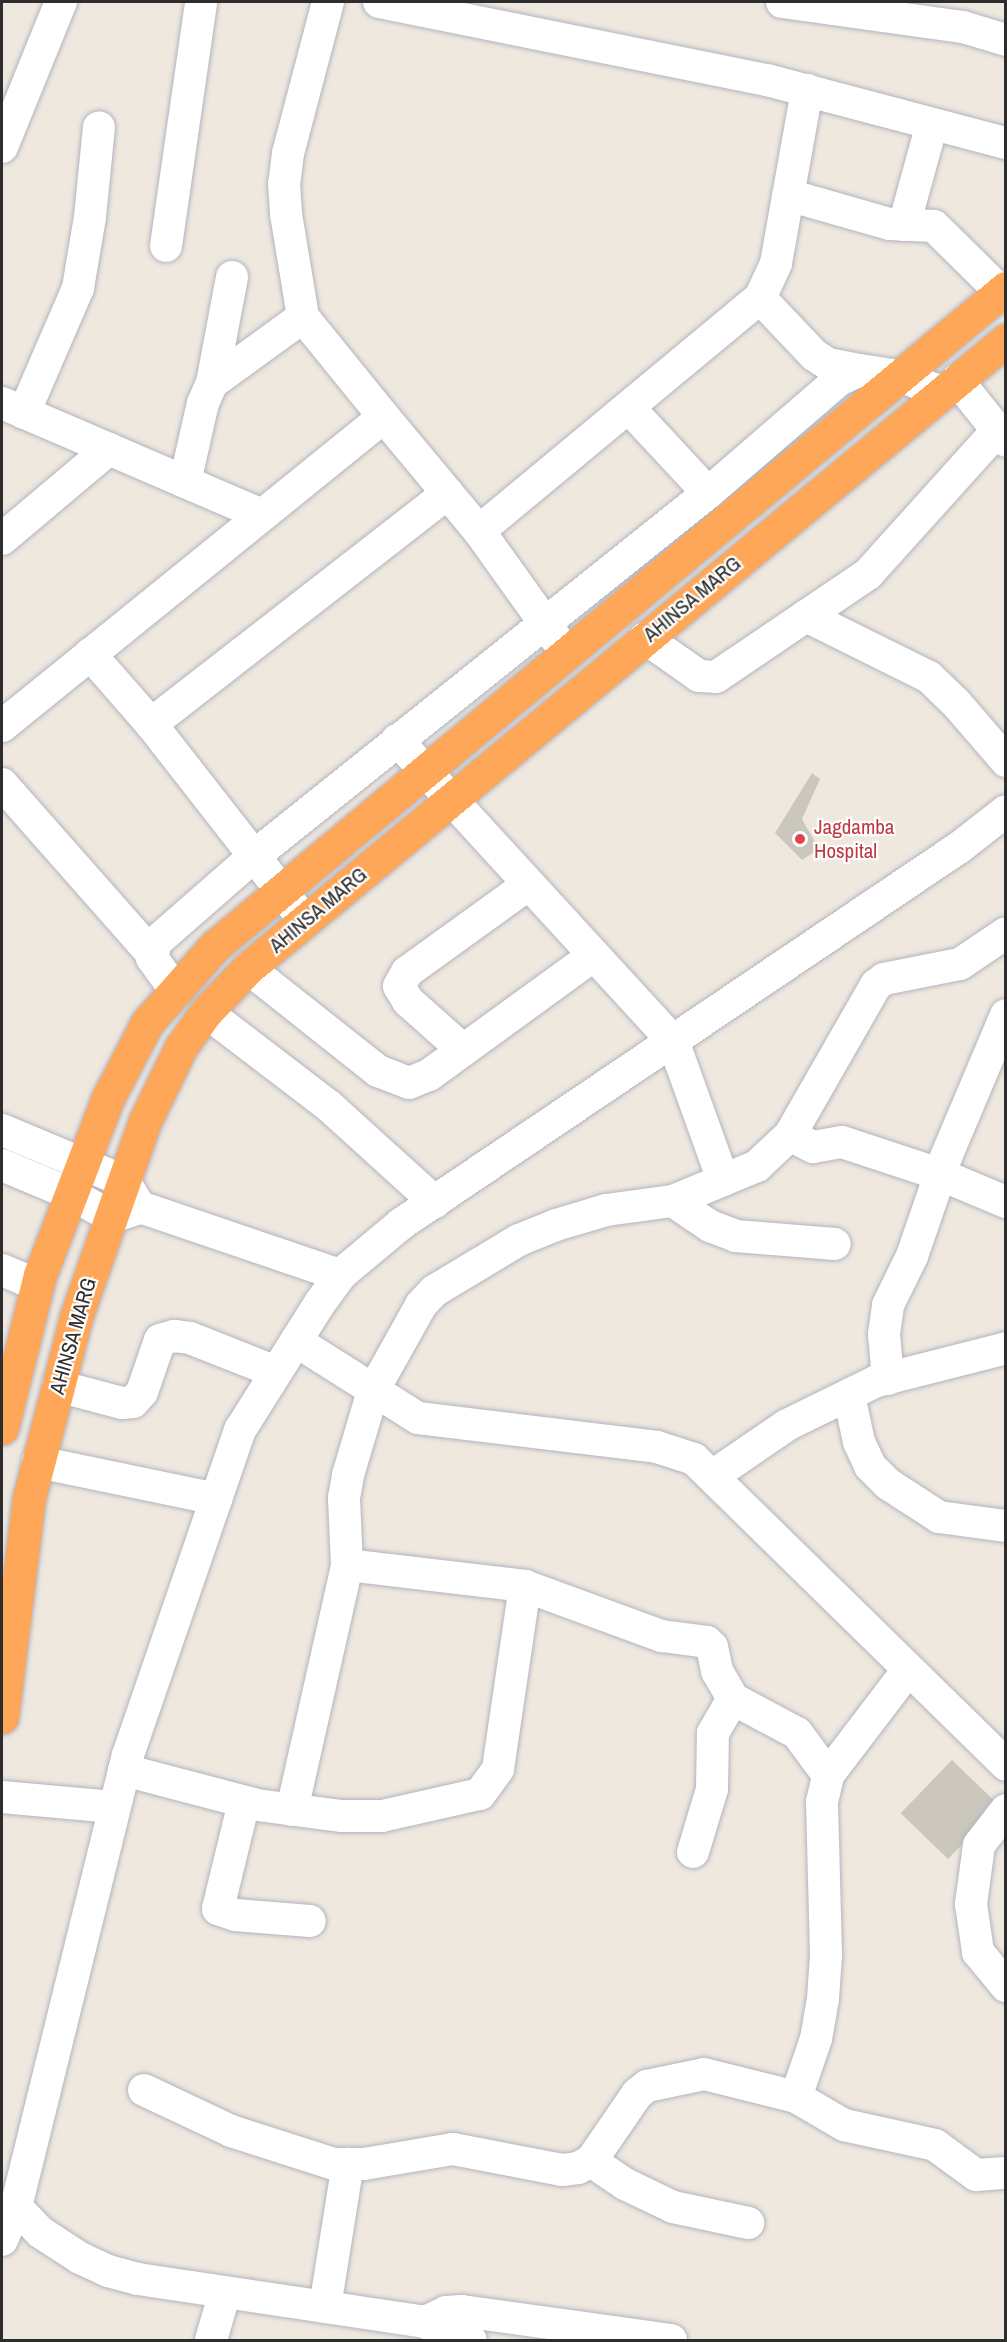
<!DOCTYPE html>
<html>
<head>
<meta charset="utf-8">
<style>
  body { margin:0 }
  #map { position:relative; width:1007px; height:2342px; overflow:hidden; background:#efe8de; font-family:"Archivo Narrow",sans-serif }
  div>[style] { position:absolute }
  .building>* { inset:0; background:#cbc7bc; transform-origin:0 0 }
  .roads { filter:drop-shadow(0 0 2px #b2b4c1) drop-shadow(0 0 2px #b2b4c1) }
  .minor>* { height:32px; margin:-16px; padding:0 16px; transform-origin:16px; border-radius:16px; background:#fff }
  .highway>* { height:33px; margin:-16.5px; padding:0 16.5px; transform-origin:16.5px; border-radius:16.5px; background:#ffa759 }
  .dots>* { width:16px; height:16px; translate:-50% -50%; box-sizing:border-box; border:3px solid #fff; border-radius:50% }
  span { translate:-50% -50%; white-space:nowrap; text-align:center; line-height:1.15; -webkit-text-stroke:4.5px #fff; paint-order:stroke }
  .street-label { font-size:21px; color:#2d2d2d }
  .health-label { font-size:21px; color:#be3a42 }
  .left { translate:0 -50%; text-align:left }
  .frame { position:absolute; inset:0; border:3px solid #2d2d2d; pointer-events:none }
</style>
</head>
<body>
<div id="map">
  <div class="building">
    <div style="clip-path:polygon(812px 773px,820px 779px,802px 819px,819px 849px,802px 860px,775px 833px)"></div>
    <div style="left:952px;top:1760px;width:66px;height:74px;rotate:44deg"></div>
  </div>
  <div class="roads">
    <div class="minor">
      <div style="left:328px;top:2px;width:156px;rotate:104.8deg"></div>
      <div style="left:288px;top:153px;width:31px;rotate:97deg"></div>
      <div style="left:284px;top:184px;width:30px;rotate:86deg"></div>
      <div style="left:286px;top:214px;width:104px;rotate:80.6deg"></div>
      <div style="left:303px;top:317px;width:129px;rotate:51deg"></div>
      <div style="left:379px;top:2px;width:396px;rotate:11.4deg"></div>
      <div style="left:767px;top:80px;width:247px;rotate:14.8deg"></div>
      <div style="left:782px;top:2px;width:183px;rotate:7.9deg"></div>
      <div style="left:963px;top:27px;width:45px;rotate:16.8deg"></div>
      <div style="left:2px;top:147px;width:157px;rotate:-67.9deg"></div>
      <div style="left:788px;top:195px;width:106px;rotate:15.9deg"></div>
      <div style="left:890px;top:224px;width:44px;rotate:2.6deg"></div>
      <div style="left:934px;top:226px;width:94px;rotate:44.6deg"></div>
      <div style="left:904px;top:225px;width:105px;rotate:-74.5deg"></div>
      <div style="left:166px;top:246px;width:246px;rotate:-81.8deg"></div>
      <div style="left:760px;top:298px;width:79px;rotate:46.5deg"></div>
      <div style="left:814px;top:355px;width:17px;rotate:33deg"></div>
      <div style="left:828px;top:364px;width:33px;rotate:11deg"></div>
      <div style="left:957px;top:380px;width:78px;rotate:51.2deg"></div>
      <div style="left:212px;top:383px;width:108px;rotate:-79.3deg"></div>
      <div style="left:2px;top:403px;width:283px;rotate:23.3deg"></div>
      <div style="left:629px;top:408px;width:116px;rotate:47.1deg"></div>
      <div style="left:24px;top:413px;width:136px;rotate:-66.6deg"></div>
      <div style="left:78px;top:288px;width:72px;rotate:-80.4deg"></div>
      <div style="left:90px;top:217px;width:90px;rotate:-84.3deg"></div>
      <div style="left:185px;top:482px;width:81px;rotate:-77.2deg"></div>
      <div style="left:203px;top:403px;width:22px;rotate:-66deg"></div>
      <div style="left:212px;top:383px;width:112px;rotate:-36deg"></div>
      <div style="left:479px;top:531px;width:365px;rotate:-39.7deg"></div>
      <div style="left:760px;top:298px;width:38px;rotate:-65deg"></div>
      <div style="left:776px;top:263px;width:176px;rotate:-79.8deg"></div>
      <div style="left:2px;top:539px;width:140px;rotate:-40.1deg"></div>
      <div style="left:806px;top:616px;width:137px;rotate:26.4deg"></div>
      <div style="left:929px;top:677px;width:37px;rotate:44deg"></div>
      <div style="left:956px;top:703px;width:77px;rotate:49.2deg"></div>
      <div style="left:645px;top:638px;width:66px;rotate:35.1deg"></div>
      <div style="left:699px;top:676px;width:17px;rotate:3deg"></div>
      <div style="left:716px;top:677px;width:184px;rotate:-34.1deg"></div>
      <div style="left:868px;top:574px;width:191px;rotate:-48deg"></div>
      <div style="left:90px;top:654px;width:93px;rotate:48.9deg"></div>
      <div style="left:151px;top:724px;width:250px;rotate:52deg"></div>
      <div style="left:151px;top:724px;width:376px;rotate:-37.9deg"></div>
      <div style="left:2px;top:726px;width:491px;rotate:-39deg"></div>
      <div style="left:384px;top:417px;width:148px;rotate:50.2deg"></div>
      <div style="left:479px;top:531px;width:151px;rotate:54.4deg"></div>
      <div style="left:397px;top:740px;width:408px;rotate:47.5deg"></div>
      <div style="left:673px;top:1041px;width:148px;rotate:70.2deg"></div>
      <div style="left:2px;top:784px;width:225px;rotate:48.6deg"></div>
      <div style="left:248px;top:968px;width:166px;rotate:38.4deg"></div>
      <div style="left:378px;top:1071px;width:33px;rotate:21deg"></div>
      <div style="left:409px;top:1083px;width:22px;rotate:-22deg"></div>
      <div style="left:429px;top:1075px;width:204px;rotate:-36deg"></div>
      <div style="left:176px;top:991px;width:41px;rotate:-126deg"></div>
      <div style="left:152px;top:958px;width:16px;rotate:-76deg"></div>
      <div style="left:156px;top:942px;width:129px;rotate:-41.2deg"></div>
      <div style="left:253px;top:857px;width:583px;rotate:-38.66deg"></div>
      <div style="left:708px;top:493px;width:173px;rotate:-40.8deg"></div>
      <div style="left:839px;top:380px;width:23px;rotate:-25deg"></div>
      <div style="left:860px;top:370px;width:39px;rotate:9deg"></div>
      <div style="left:899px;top:376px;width:46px;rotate:20.4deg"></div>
      <div style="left:206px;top:1012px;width:155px;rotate:37.4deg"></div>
      <div style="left:329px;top:1106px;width:143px;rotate:42.2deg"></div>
      <div style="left:463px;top:1050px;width:74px;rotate:-138.3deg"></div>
      <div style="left:408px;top:1001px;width:17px;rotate:-121deg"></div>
      <div style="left:399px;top:986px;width:16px;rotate:-60deg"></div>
      <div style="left:407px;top:972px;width:150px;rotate:-35.8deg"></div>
      <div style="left:2px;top:1130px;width:132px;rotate:22.7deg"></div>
      <div style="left:124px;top:1181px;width:27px;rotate:59deg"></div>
      <div style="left:790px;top:1135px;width:26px;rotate:28deg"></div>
      <div style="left:813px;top:1147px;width:29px;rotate:-10deg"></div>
      <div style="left:842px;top:1142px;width:102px;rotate:18.3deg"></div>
      <div style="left:939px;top:1174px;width:73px;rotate:22.7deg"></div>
      <div style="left:2px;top:1165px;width:75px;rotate:22.8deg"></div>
      <div style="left:71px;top:1194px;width:47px;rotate:29.3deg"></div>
      <div style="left:112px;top:1217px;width:25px;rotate:-18deg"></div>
      <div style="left:673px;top:1201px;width:45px;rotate:34deg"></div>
      <div style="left:710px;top:1226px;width:28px;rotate:21deg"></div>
      <div style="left:736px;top:1236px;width:99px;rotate:4.6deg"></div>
      <div style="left:140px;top:1207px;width:211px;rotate:18.8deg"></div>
      <div style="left:2px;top:1270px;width:38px;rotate:23deg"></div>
      <div style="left:296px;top:1341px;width:144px;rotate:32.3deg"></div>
      <div style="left:418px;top:1418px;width:241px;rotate:6.9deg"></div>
      <div style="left:657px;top:1447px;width:39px;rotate:18deg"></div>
      <div style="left:694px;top:1459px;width:437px;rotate:44.4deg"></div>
      <div style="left:888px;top:1379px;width:45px;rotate:-95.1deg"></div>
      <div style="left:884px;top:1334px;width:29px;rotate:-82deg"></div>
      <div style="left:888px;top:1305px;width:55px;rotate:-63.9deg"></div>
      <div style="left:912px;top:1256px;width:105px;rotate:-71deg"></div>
      <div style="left:946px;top:1157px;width:154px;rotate:-67.1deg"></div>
      <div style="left:58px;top:1386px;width:66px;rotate:14.9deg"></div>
      <div style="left:122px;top:1403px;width:11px;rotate:-5deg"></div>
      <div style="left:133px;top:1402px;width:13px;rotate:-48deg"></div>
      <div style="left:142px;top:1392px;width:55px;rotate:-70.9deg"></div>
      <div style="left:160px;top:1340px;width:15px;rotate:-16deg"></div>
      <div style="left:174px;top:1336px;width:16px;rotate:7deg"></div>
      <div style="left:190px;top:1338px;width:92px;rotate:21.6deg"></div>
      <div style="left:849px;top:1395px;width:48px;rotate:78deg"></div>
      <div style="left:859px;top:1442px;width:26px;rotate:65deg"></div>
      <div style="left:870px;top:1466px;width:25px;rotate:45deg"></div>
      <div style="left:888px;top:1484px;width:61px;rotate:32.9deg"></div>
      <div style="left:939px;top:1517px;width:68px;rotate:7.7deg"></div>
      <div style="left:38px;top:1462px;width:182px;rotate:11.7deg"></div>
      <div style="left:714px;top:1475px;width:88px;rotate:-34.4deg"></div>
      <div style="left:787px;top:1425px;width:100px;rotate:-26.1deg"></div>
      <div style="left:877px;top:1381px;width:133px;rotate:-14.3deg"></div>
      <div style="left:347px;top:1565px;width:179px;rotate:6.7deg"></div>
      <div style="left:525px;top:1586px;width:146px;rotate:20.1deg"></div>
      <div style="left:662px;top:1636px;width:45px;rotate:7.6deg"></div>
      <div style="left:707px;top:1642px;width:7px;rotate:45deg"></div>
      <div style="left:712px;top:1647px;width:25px;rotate:78deg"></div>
      <div style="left:717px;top:1671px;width:32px;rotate:60deg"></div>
      <div style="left:733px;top:1699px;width:72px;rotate:28deg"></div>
      <div style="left:797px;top:1733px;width:52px;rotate:53.6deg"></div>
      <div style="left:124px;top:1770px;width:138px;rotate:14.7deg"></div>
      <div style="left:257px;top:1805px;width:86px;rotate:7.4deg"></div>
      <div style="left:342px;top:1816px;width:40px"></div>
      <div style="left:382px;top:1816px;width:100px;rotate:-12.7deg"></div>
      <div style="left:480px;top:1794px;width:31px;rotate:-54deg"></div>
      <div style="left:498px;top:1769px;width:185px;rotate:-81.6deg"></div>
      <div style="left:2px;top:1797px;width:112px;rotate:5.1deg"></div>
      <div style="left:244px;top:1802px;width:110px;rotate:103.7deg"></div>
      <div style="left:218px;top:1909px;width:18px;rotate:19deg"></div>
      <div style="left:235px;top:1915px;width:75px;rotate:4.6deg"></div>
      <div style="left:292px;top:1810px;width:251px;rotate:-77.3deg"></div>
      <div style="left:347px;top:1565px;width:67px;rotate:-92.6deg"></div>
      <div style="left:344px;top:1498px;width:23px;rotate:-80deg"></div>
      <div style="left:348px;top:1475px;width:88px;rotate:-73.4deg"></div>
      <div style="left:373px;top:1391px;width:98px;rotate:-60.8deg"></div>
      <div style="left:421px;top:1305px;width:19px;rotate:-47deg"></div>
      <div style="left:434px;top:1291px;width:99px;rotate:-31deg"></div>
      <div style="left:519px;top:1240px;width:40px;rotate:-22deg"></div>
      <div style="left:556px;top:1225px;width:52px;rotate:-16.7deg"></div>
      <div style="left:606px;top:1210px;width:68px;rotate:-7.7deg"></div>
      <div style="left:673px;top:1201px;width:91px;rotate:-22.6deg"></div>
      <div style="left:757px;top:1166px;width:45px;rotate:-43.2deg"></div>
      <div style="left:790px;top:1135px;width:173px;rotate:-60.2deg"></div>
      <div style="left:876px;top:985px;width:10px;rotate:-37deg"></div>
      <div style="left:884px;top:979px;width:77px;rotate:-11.2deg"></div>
      <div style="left:960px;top:964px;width:55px;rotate:-34deg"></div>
      <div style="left:1006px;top:1810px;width:44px;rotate:127.6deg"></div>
      <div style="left:979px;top:1845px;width:60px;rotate:97.7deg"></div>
      <div style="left:971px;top:1904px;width:49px;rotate:81.7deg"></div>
      <div style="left:978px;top:1952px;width:44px;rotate:50.5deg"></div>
      <div style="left:693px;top:1852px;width:66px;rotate:-73.2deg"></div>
      <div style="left:712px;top:1789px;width:56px;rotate:-89deg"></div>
      <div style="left:713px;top:1733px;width:39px;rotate:-60deg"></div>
      <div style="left:144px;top:2090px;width:96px;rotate:25.2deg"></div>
      <div style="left:231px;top:2131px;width:108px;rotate:17.8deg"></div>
      <div style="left:334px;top:2164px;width:30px"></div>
      <div style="left:364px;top:2164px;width:90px;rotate:-9.6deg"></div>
      <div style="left:453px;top:2149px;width:111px;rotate:10.9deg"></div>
      <div style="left:562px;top:2170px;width:16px;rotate:-7deg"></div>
      <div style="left:578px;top:2168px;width:15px;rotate:-28deg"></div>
      <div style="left:591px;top:2161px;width:81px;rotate:-55.5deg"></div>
      <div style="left:637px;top:2094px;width:13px;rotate:-39deg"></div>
      <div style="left:647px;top:2086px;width:58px;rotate:-11.9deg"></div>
      <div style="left:704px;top:2074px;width:95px;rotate:14deg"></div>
      <div style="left:796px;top:2097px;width:56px;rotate:30.3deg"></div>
      <div style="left:844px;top:2125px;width:93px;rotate:12.4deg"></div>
      <div style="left:935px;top:2145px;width:51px;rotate:36.2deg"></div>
      <div style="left:976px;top:2175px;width:30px;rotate:-4deg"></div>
      <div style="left:796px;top:2097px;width:61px;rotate:-71deg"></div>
      <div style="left:816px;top:2039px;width:41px;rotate:-80.1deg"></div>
      <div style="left:823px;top:1999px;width:44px;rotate:-86.1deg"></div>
      <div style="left:826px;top:1955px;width:153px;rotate:-91.5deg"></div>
      <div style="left:822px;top:1802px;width:28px;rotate:-77deg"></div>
      <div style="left:828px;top:1775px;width:132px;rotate:-52.7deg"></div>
      <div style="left:591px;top:2161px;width:41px;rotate:34.1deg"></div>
      <div style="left:625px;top:2184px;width:53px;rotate:25.6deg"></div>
      <div style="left:673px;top:2207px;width:77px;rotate:12deg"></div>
      <div style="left:16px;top:2207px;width:35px;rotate:46deg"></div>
      <div style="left:40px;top:2232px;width:48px;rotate:33deg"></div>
      <div style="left:80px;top:2258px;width:31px;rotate:25deg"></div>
      <div style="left:108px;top:2271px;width:31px;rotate:15deg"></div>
      <div style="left:138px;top:2279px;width:290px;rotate:8.5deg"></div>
      <div style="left:425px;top:2322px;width:29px;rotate:29deg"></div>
      <div style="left:450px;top:2336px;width:21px;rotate:11deg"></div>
      <div style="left:2px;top:2240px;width:36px;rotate:-67deg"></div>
      <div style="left:16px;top:2207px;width:466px;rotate:-76.1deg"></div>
      <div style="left:128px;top:1755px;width:344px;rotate:-71deg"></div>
      <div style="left:240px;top:1430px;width:150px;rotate:-57.8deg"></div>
      <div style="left:320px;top:1303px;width:34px;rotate:-54deg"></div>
      <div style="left:340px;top:1275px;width:80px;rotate:-39.9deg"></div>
      <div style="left:401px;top:1224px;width:674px;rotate:-34deg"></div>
      <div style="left:960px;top:847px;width:58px;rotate:-38deg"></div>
      <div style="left:325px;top:2307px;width:145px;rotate:-80.9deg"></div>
      <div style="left:425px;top:2322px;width:23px;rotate:-25deg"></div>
      <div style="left:446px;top:2312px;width:16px;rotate:-4deg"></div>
      <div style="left:462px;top:2311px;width:211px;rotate:7.9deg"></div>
      <div style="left:211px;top:2340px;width:50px;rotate:-73.7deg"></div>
    </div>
    <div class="highway">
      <div style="left:2px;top:1428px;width:158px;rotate:-76.1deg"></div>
      <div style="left:40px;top:1275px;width:190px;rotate:-69deg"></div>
      <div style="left:108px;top:1098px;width:85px;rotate:-62.5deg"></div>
      <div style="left:147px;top:1023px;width:103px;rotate:-48.6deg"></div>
      <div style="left:215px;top:946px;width:1029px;rotate:-39.76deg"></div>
      <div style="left:2px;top:1717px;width:221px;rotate:-83deg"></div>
      <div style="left:29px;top:1498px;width:187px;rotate:-75.4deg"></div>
      <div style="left:76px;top:1317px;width:208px;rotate:-70.6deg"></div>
      <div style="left:145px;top:1121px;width:82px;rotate:-64.1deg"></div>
      <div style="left:181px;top:1047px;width:43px;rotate:-54.5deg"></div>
      <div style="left:206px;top:1012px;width:61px;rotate:-46.3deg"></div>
      <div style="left:248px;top:968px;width:984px;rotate:-39.64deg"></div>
    </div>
  </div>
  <div class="dots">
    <div style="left:800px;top:839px;background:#e0444e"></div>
  </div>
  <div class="street-label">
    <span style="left:692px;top:599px;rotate:-40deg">AHINSA MARG</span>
    <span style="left:318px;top:910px;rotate:-40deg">AHINSA MARG</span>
    <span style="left:73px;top:1336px;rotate:-74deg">AHINSA MARG</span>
  </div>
  <div class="health-label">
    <span class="left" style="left:814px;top:839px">Jagdamba<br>Hospital</span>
  </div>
  <div class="frame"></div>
</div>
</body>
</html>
